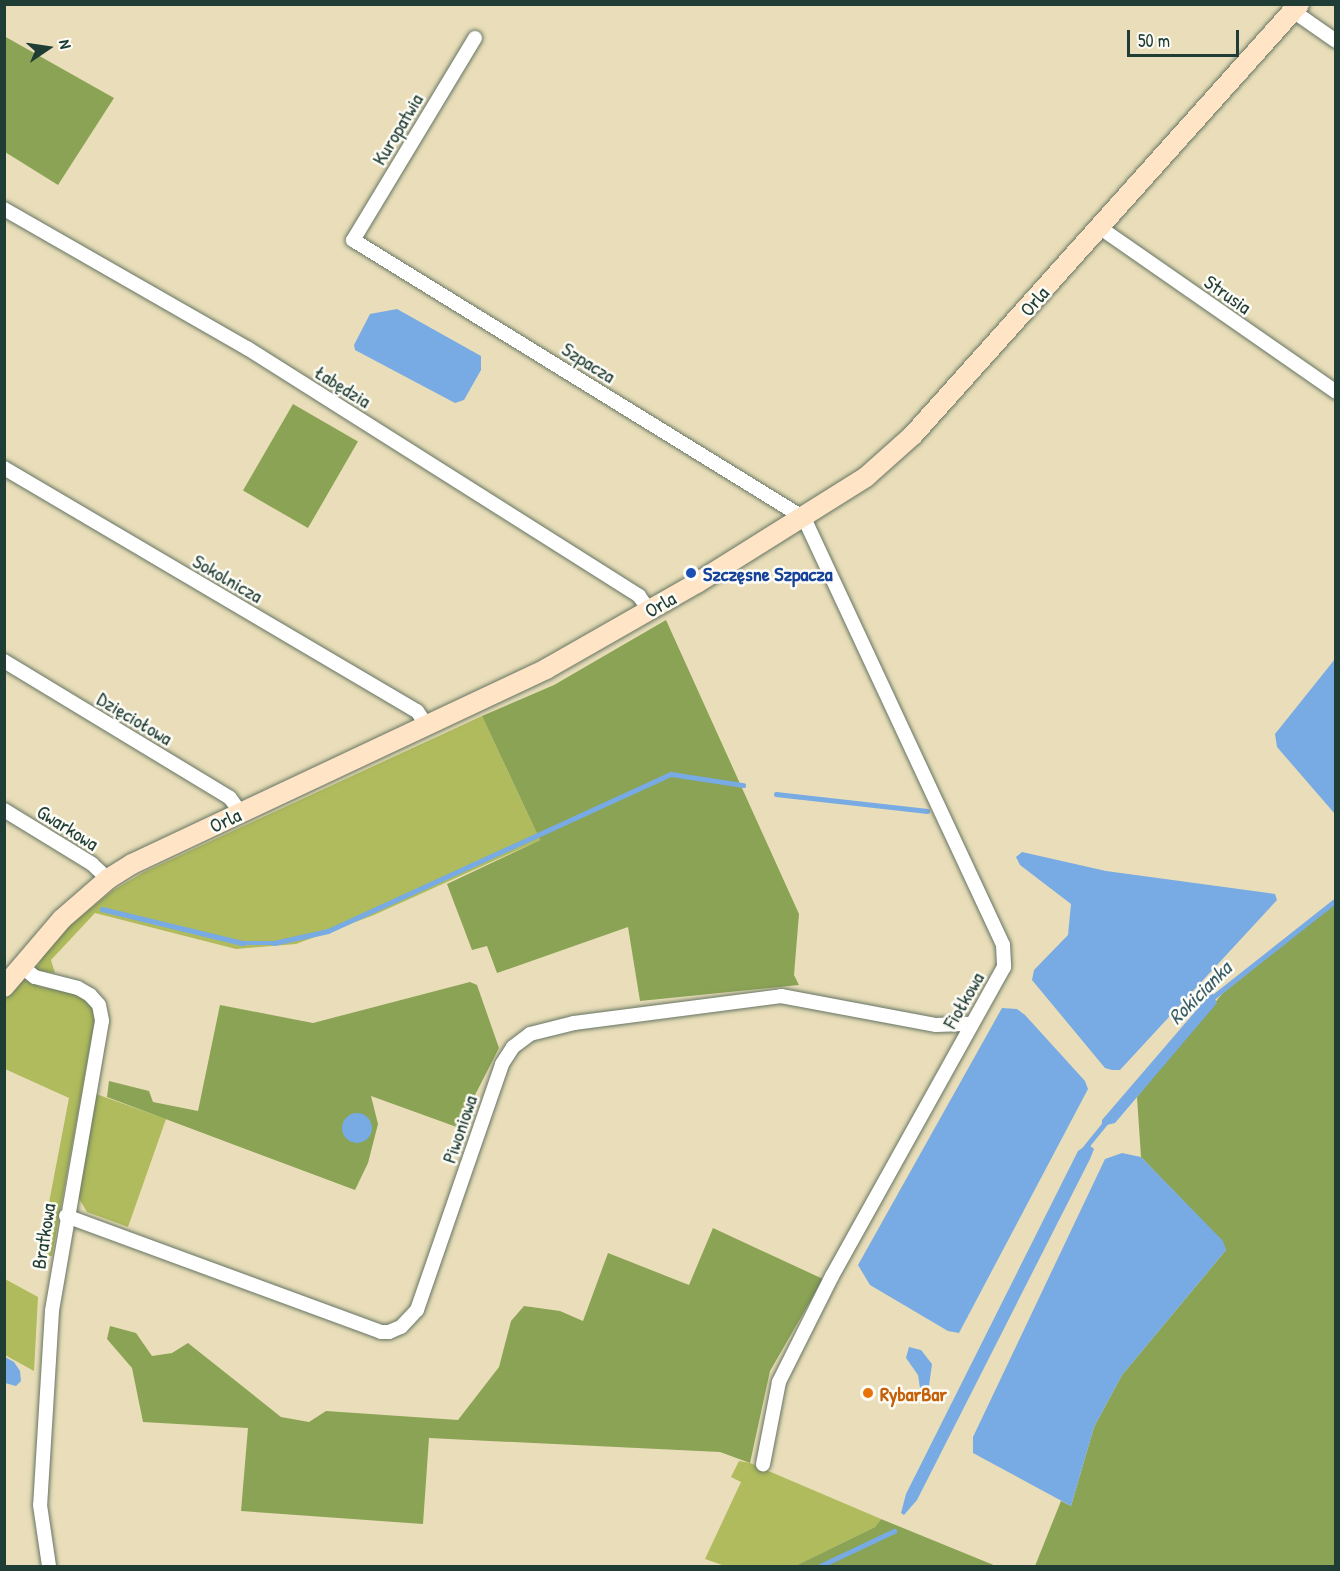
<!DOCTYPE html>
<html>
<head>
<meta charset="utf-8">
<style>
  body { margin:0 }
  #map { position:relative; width:1340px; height:1571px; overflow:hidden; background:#e9deb9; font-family:"Patrick Hand",sans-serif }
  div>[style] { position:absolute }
  .green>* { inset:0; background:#afbb5c }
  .forest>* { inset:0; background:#8ba354; transform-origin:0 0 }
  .water>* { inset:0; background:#78aae4 }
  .round { border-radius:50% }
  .stream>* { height:4.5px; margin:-2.25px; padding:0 2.25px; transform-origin:2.25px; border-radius:2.25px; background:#78aae4 }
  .roads { filter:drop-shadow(0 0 2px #667563) drop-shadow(0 0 2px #667563) }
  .street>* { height:14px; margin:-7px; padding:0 7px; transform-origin:7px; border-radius:7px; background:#fff }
  .secondary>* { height:20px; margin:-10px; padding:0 10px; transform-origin:10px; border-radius:10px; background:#ffe4c6 }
  .dots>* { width:16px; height:16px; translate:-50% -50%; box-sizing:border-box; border:3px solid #fdfcf7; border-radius:50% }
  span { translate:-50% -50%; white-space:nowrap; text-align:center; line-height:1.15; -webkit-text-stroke:5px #fdfcf7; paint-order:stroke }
  .street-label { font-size:20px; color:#1f3d34 }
  .transit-label { font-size:20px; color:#164399; font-weight:700 }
  .left { translate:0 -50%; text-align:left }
  .food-label { font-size:20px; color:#c56008; font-weight:700 }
  .water-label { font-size:21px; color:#3a5e69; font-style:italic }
  .frame { position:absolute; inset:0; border:6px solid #1f3d34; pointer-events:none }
  .north { position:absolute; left:18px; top:18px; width:60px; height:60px; -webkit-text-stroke:4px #fdfcf7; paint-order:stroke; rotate:77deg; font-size:16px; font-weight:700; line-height:24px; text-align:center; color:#1f3d34 }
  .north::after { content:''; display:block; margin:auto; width:21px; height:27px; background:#1f3d34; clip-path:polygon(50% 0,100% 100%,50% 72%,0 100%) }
  .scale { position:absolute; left:1127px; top:30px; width:112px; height:27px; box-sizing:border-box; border:3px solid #1f3d34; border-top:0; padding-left:8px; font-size:18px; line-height:21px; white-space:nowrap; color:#1f3d34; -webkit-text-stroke:4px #fdfcf7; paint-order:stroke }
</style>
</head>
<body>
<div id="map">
  <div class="green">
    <div style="clip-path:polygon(482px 716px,540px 840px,374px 915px,296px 944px,236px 949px,95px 913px,51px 960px,55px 973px,35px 970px,53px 939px,112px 891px,144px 872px)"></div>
    <div style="clip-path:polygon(23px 979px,41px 987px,80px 995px,90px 1000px,96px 1013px,52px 1256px,41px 1256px,43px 1234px,69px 1098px,5px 1069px,5px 999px,17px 981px)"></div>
    <div style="clip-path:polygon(96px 1094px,166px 1119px,128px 1227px,87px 1212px,77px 1195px)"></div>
    <div style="clip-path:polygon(5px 1279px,38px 1297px,34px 1371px,5px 1355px)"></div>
    <div style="clip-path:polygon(739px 1461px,750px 1463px,881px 1519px,875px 1527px,795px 1566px,725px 1566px,705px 1559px,741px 1482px,731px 1477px)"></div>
  </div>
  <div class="forest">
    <div style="clip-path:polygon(4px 36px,114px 98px,58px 185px,5px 152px)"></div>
    <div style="left:293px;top:404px;width:75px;height:100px;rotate:30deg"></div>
    <div style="clip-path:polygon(666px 620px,799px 914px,794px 975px,799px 985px,640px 1001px,628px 927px,497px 973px,487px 946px,472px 950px,447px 884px,540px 840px,482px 716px,554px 685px)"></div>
    <div style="clip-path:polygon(1335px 903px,1335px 1566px,1035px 1566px,1061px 1501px,1071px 1506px,1094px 1427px,1122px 1375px,1226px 1250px,1222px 1241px,1141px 1157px,1137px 1097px,1222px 994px)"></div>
    <div style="clip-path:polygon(470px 982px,477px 985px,499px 1048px,474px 1097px,465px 1130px,371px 1096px,378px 1124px,368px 1163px,355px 1190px,107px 1097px,109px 1081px,149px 1091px,153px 1102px,198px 1111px,220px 1005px,313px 1023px)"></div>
    <div style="clip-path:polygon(713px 1228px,823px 1279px,770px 1371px,750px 1463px,720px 1452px,429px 1438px,423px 1524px,241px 1511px,248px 1428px,143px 1422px,132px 1368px,107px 1339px,110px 1326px,136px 1333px,152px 1356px,172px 1353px,188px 1343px,281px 1417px,309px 1422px,326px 1411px,458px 1420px,499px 1367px,511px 1321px,524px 1306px,560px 1311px,583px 1321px,608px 1253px,689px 1285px)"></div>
    <div style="clip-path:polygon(881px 1519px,996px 1566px,795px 1566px,875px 1527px)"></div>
  </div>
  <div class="water">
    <div style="clip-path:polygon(397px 309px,481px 356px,481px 370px,464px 400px,455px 403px,355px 350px,354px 345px,370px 314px)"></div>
    <div style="clip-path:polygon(1335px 659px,1335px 814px,1277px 747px,1275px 734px)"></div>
    <div style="clip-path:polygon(1022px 852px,1106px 871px,1275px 894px,1277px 900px,1120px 1070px,1112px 1070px,1105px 1068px,1032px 980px,1034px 970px,1068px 935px,1071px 904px,1020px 865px,1016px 857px)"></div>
    <div style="clip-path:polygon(1212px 992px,1217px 1003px,1115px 1123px,1102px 1126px,1102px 1120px)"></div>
    <div style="clip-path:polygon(1002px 1008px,1017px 1009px,1025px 1015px,1085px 1081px,1088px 1089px,959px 1333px,948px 1331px,870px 1285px,858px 1265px)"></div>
    <div class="round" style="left:342px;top:1113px;width:30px;height:30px"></div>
    <div style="clip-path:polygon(1088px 1144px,1094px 1149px,1090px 1159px,917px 1500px,904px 1515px,901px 1513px,906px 1494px,1078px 1151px)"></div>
    <div style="clip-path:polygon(1122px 1153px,1141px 1157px,1223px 1241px,1226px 1250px,1122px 1375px,1094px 1427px,1071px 1506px,973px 1453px,973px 1437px,1105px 1159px)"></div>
    <div style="clip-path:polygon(909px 1347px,921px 1350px,932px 1364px,928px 1393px,920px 1388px,918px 1375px,906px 1358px)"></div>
    <div style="clip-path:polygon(5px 1357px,14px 1362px,20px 1371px,21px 1381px,16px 1386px,5px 1383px)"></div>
  </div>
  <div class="stream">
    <div style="left:776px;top:794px;width:152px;rotate:6.4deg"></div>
    <div style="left:102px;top:909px;width:145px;rotate:13.6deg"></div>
    <div style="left:243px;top:943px;width:31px"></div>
    <div style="left:274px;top:943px;width:55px;rotate:-12.5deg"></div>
    <div style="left:328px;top:931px;width:377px;rotate:-24.6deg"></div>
    <div style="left:671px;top:774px;width:73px;rotate:8.7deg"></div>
    <div style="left:1212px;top:998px;width:158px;rotate:-38.3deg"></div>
    <div style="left:1084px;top:1149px;width:33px;rotate:-51deg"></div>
    <div style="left:820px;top:1566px;width:82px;rotate:-25.3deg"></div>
  </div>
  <div class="roads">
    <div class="street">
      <div style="left:1293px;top:11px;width:52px;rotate:34.9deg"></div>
      <div style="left:475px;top:38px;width:236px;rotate:121.1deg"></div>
      <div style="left:353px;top:240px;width:530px;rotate:31.65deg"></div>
      <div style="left:804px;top:518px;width:471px;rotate:65deg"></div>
      <div style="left:1003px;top:945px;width:22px;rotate:87deg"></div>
      <div style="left:1004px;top:967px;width:354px;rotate:119.1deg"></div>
      <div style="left:832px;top:1276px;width:119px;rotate:116.6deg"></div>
      <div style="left:779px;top:1382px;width:84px;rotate:101deg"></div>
      <div style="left:4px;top:209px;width:280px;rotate:29.8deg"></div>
      <div style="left:247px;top:348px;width:464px;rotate:32.3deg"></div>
      <div style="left:639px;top:596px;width:17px;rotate:54deg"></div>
      <div style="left:1099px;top:227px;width:289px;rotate:34.8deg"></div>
      <div style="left:4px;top:468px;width:479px;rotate:30.5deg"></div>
      <div style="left:417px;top:711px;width:18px;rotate:56deg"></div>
      <div style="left:4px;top:661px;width:264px;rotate:31.2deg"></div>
      <div style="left:230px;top:798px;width:17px;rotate:54deg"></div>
      <div style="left:4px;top:810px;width:103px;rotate:31.5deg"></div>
      <div style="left:92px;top:864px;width:22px;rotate:43deg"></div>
      <div style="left:20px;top:965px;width:19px;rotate:39deg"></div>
      <div style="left:35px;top:977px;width:44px;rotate:14.3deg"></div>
      <div style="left:78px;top:988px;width:14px;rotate:30deg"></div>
      <div style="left:90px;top:995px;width:13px;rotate:48deg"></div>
      <div style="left:99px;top:1005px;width:16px;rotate:79deg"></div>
      <div style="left:102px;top:1021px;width:294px;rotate:99.8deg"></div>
      <div style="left:52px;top:1311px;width:194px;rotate:93.5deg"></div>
      <div style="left:40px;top:1505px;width:62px;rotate:81.6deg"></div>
      <div style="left:66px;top:1216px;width:336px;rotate:20.2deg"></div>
      <div style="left:381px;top:1332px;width:8px"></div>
      <div style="left:389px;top:1332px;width:13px;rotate:-23deg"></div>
      <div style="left:401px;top:1327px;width:23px;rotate:-47deg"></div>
      <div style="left:417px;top:1310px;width:260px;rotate:-70.9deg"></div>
      <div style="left:502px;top:1064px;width:20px;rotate:-57deg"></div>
      <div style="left:513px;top:1047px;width:21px;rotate:-37deg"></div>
      <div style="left:530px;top:1034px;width:45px;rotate:-14deg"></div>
      <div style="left:574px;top:1023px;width:209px;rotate:-7.4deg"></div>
      <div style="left:781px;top:996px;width:158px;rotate:10.6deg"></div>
      <div style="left:936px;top:1025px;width:35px;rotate:-2deg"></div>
    </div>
    <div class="secondary">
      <div style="left:4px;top:987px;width:89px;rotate:-49.5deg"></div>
      <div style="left:62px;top:919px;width:61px;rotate:-41deg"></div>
      <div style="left:108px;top:879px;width:28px;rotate:-32deg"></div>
      <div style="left:132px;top:864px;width:458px;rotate:-25.2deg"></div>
      <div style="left:546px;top:669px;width:174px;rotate:-29.7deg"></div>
      <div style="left:697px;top:583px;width:199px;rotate:-32.1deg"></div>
      <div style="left:866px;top:477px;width:63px;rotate:-41.8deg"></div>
      <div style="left:913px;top:435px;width:579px;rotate:-48.15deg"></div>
    </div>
  </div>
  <div class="dots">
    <div style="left:691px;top:573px;background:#1a4fb4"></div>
    <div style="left:868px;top:1393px;background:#e8710a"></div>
  </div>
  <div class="street-label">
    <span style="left:397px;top:129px;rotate:-59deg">Kuropatwia</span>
    <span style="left:1228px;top:294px;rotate:35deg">Strusia</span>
    <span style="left:1034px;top:301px;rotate:-49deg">Orla</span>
    <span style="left:589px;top:362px;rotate:32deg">Szpacza</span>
    <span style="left:343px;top:386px;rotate:32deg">Łabędzia</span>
    <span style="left:228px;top:578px;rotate:30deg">Sokolnicza</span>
    <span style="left:660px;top:604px;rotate:-30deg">Orla</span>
    <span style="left:135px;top:718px;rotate:31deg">Dzięciołowa</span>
    <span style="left:225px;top:820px;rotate:-25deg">Orla</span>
    <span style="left:68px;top:827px;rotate:32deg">Gwarkowa</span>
    <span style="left:963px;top:1000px;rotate:-60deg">Fiołkowa</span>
    <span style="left:459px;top:1129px;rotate:-71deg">Piwoniowa</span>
    <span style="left:43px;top:1236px;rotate:-81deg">Bratkowa</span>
  </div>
  <div class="transit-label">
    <span class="left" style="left:703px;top:573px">Szczęsne Szpacza</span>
  </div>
  <div class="food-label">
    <span class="left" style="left:880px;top:1393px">RybarBar</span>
  </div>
  <div class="water-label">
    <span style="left:1200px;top:993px;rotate:-45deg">Rokicianka</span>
  </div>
  <div class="frame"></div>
  <div class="north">N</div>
  <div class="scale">50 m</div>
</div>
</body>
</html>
